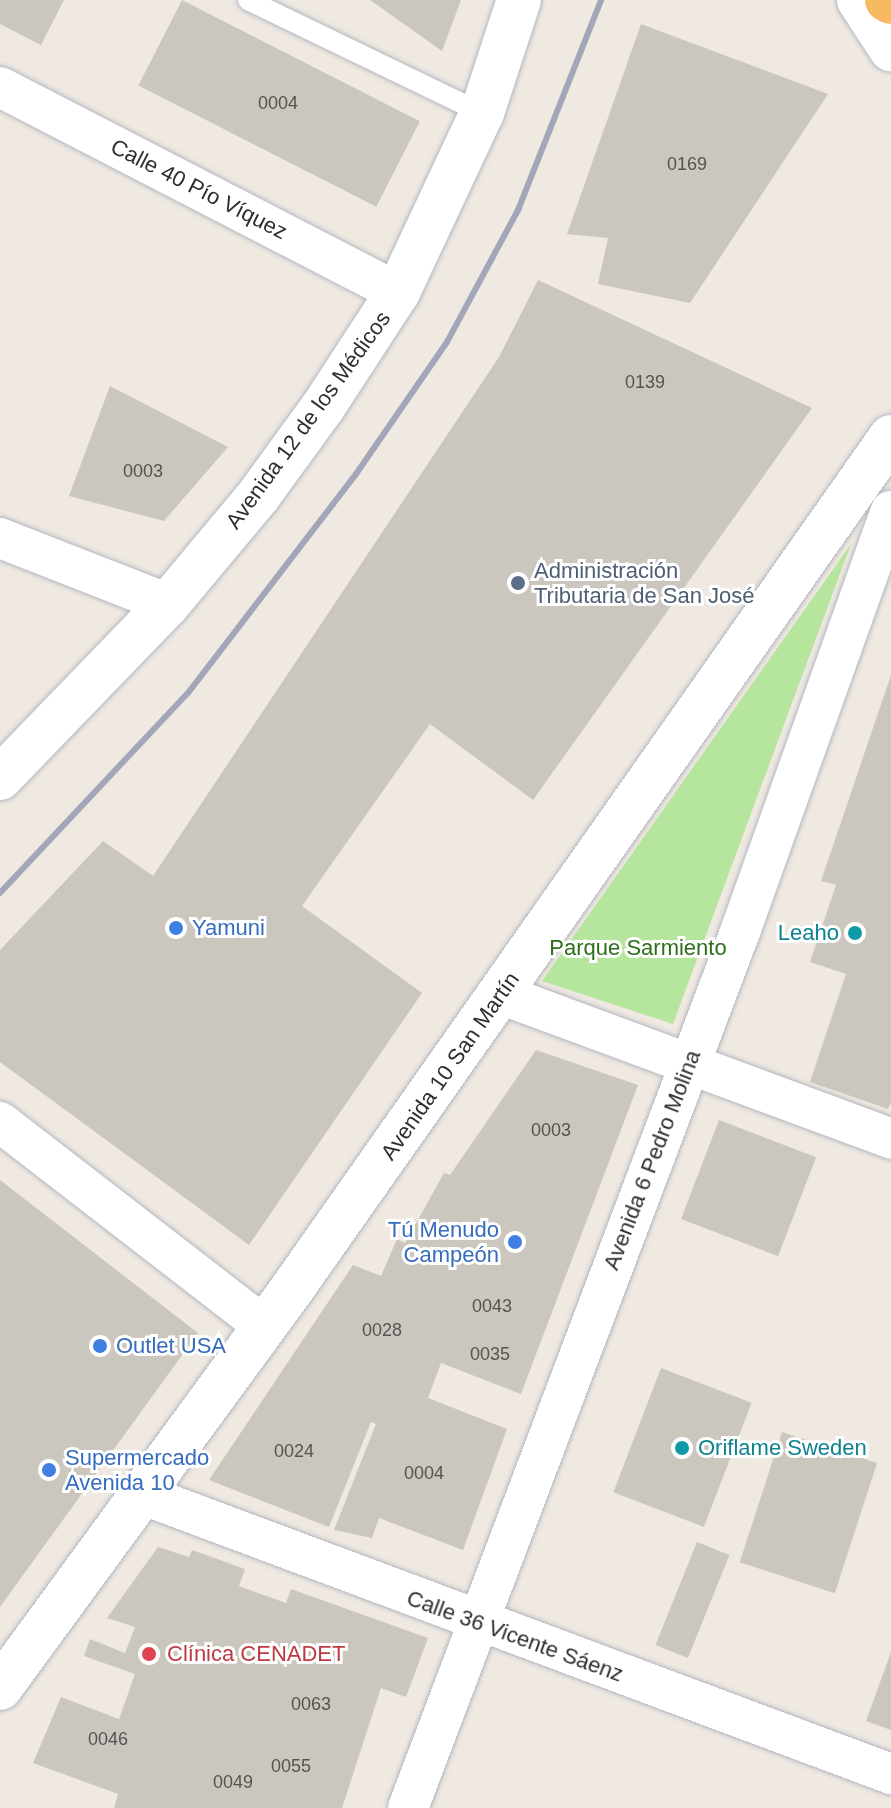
<!DOCTYPE html>
<html>
<head>
<meta charset="utf-8">
<style>
  body { margin:0 }
  #map { position:relative; width:891px; height:1808px; overflow:hidden; background:#efe9e1; font-family:Arial,sans-serif }
  div>[style] { position:absolute }
  .green>* { inset:0; background:#b6e59e }
  .building>* { inset:0; background:#cbc7bf; transform-origin:0 0 }
  .roads { filter:drop-shadow(0 0 2px #b4b7c1) drop-shadow(0 0 2px #b4b7c1) }
  .service>* { height:20px; margin:-10px; padding:0 10px; transform-origin:10px; border-radius:10px; background:#fff }
  .minor>* { height:40px; margin:-20px; padding:0 20px; transform-origin:20px; border-radius:20px; background:#fff }
  .tertiary>* { height:44px; margin:-22px; padding:0 22px; transform-origin:22px; border-radius:22px; background:#fff }
  .secondary>* { height:44px; margin:-22px; padding:0 22px; transform-origin:22px; border-radius:22px; background:#fff }
  .trunk>* { height:44px; margin:-22px; padding:0 22px; transform-origin:22px; border-radius:22px; background:#f8ba60 }
  .rail>* { height:6px; margin:-3px; padding:0 3px; transform-origin:3px; border-radius:3px; background:#a3a6b8 }
  .dots>* { width:22px; height:22px; translate:-50% -50%; box-sizing:border-box; border:4px solid #fff; border-radius:50% }
  span { translate:-50% -50%; white-space:nowrap; text-align:center; line-height:1.15; -webkit-text-stroke:6px #fff; paint-order:stroke }
  .number-label { font-size:18px; color:#555452 }
  .number-label span { -webkit-text-stroke-width:0 }
  .street-label { font-size:22px; color:#2e2e2e }
  .service-label { font-size:22px; color:#4e5e75 }
  .left { translate:0 -50%; text-align:left }
  .shop-label { font-size:22px; color:#366cbe }
  .right { translate:-100% -50%; text-align:right }
  .culture-label { font-size:22px; color:#0d838f }
  .park-label { font-size:22px; color:#2c6e1b }
  .health-label { font-size:22px; color:#be3a42 }
</style>
</head>
<body>
<div id="map">
  <div class="green">
    <div style="clip-path:polygon(851px 544px,673px 1024px,542px 981px)"></div>
  </div>
  <div class="building">
    <div style="clip-path:polygon(0 0,64px 0,41px 45px,0 24px)"></div>
    <div style="left:182px;top:0;width:267px;height:96px;rotate:27deg"></div>
    <div style="clip-path:polygon(370px 0,461px 0,442px 51px)"></div>
    <div style="clip-path:polygon(641px 24px,828px 94px,690px 303px,598px 284px,608px 238px,567px 234px)"></div>
    <div style="clip-path:polygon(538px 280px,812px 408px,533px 800px,430px 724px,302px 906px,422px 993px,249px 1245px,0 1062px,0 950px,103px 841px,153px 876px,499px 357px)"></div>
    <div style="clip-path:polygon(110px 386px,228px 447px,164px 521px,69px 496px)"></div>
    <div style="clip-path:polygon(891px 675px,891px 1102px,888px 1109px,810px 1082px,846px 974px,810px 962px,836px 885px,821px 881px)"></div>
    <div style="clip-path:polygon(536px 1050px,638px 1085px,521px 1394px,441px 1363px,428px 1398px,507px 1429px,463px 1550px,379px 1518px,372px 1538px,334px 1530px,376px 1424px,371px 1422px,329px 1527px,209px 1480px,353px 1265px,381px 1276px,397px 1239px,405px 1243px,444px 1173px,450px 1175px)"></div>
    <div style="left:719px;top:1120px;width:104px;height:106px;rotate:21deg"></div>
    <div style="clip-path:polygon(0 1180px,198px 1333px,0 1607px)"></div>
    <div style="left:661px;top:1368px;width:97px;height:133px;rotate:21deg"></div>
    <div style="left:782px;top:1432px;width:100px;height:137px;rotate:18deg"></div>
    <div style="left:697px;top:1542px;width:35px;height:111px;rotate:22deg"></div>
    <div style="clip-path:polygon(158px 1547px,189px 1557px,192px 1550px,245px 1569px,239px 1586px,286px 1603px,291px 1589px,428px 1638px,406px 1697px,381px 1688px,342px 1808px,114px 1808px,118px 1794px,33px 1763px,61px 1697px,119px 1719px,135px 1674px,84px 1656px,90px 1639px,125px 1653px,135px 1627px,107px 1618px)"></div>
    <div style="clip-path:polygon(891px 1652px,891px 1730px,866px 1721px)"></div>
  </div>
  <div class="roads">
    <div class="service">
      <div style="left:248px;top:0;width:260px;rotate:25.8deg"></div>
    </div>
    <div class="minor">
      <div style="left:0;top:87px;width:448px;rotate:27.3deg"></div>
      <div style="left:0;top:538px;width:180px;rotate:21.4deg"></div>
      <div style="left:500px;top:994px;width:417px;rotate:20.3deg"></div>
      <div style="left:0;top:1122px;width:334px;rotate:37.7deg"></div>
      <div style="left:141px;top:1494px;width:801px;rotate:20.47deg"></div>
      <div style="left:408px;top:1808px;width:940px;rotate:-69.25deg"></div>
      <div style="left:741px;top:929px;width:444px;rotate:-70.3deg"></div>
    </div>
    <div class="tertiary">
      <div style="left:859px;top:0;width:59px;rotate:56.9deg"></div>
      <div style="left:0;top:1688px;width:498px;rotate:-53.8deg"></div>
      <div style="left:294px;top:1286px;width:1038px;rotate:-54.89deg"></div>
    </div>
    <div class="secondary">
      <div style="left:0;top:778px;width:242px;rotate:-46deg"></div>
      <div style="left:168px;top:604px;width:142px;rotate:-50.1deg"></div>
      <div style="left:259px;top:495px;width:109px;rotate:-54deg"></div>
      <div style="left:323px;top:407px;width:137px;rotate:-56.9deg"></div>
      <div style="left:398px;top:292px;width:198px;rotate:-64.9deg"></div>
      <div style="left:482px;top:113px;width:119px;rotate:-71.9deg"></div>
    </div>
    <div class="trunk">
      <div style="left:887px;top:0;width:4px;rotate:27deg"></div>
    </div>
  </div>
  <div class="rail">
    <div style="left:0;top:893px;width:274px;rotate:-46.8deg"></div>
    <div style="left:188px;top:693px;width:276px;rotate:-52.5deg"></div>
    <div style="left:356px;top:474px;width:160px;rotate:-55.4deg"></div>
    <div style="left:447px;top:342px;width:150px;rotate:-61.7deg"></div>
    <div style="left:518px;top:210px;width:226px;rotate:-68.4deg"></div>
  </div>
  <div class="dots">
    <div style="left:518px;top:583px;background:#5c6f8a"></div>
    <div style="left:176px;top:928px;background:#3f7fe0"></div>
    <div style="left:855px;top:933px;background:#0f9aa8"></div>
    <div style="left:515px;top:1242px;background:#3f7fe0"></div>
    <div style="left:100px;top:1346px;background:#3f7fe0"></div>
    <div style="left:682px;top:1448px;background:#0f9aa8"></div>
    <div style="left:49px;top:1470px;background:#3f7fe0"></div>
    <div style="left:149px;top:1654px;background:#e0444e"></div>
  </div>
  <div class="number-label">
    <span style="left:278px;top:103px">0004</span>
    <span style="left:687px;top:164px">0169</span>
    <span style="left:645px;top:382px">0139</span>
    <span style="left:143px;top:471px">0003</span>
    <span style="left:551px;top:1130px">0003</span>
    <span style="left:492px;top:1306px">0043</span>
    <span style="left:382px;top:1330px">0028</span>
    <span style="left:490px;top:1354px">0035</span>
    <span style="left:294px;top:1451px">0024</span>
    <span style="left:424px;top:1473px">0004</span>
    <span style="left:311px;top:1704px">0063</span>
    <span style="left:108px;top:1739px">0046</span>
    <span style="left:291px;top:1766px">0055</span>
    <span style="left:233px;top:1782px">0049</span>
  </div>
  <div class="street-label">
    <span style="left:199px;top:189px;rotate:27deg">Calle 40 Pío Víquez</span>
    <span style="left:308px;top:420px;rotate:-54deg">Avenida 12 de los Médicos</span>
    <span style="left:450px;top:1066px;rotate:-55deg">Avenida 10 San Martín</span>
    <span style="left:652px;top:1160px;rotate:-69deg">Avenida 6 Pedro Molina</span>
    <span style="left:515px;top:1636px;rotate:20deg">Calle 36 Vicente Sáenz</span>
  </div>
  <div class="service-label">
    <span class="left" style="left:534px;top:583px">Administración<br>Tributaria de San José</span>
  </div>
  <div class="shop-label">
    <span class="left" style="left:192px;top:928px">Yamuni</span>
    <span class="right" style="left:499px;top:1242px">Tú Menudo<br>Campeón</span>
    <span class="left" style="left:116px;top:1346px">Outlet USA</span>
    <span class="left" style="left:65px;top:1470px">Supermercado<br>Avenida 10</span>
  </div>
  <div class="culture-label">
    <span class="right" style="left:839px;top:933px">Leaho</span>
    <span class="left" style="left:698px;top:1448px">Oriflame Sweden</span>
  </div>
  <div class="park-label">
    <span style="left:638px;top:948px">Parque Sarmiento</span>
  </div>
  <div class="health-label">
    <span class="left" style="left:167px;top:1654px">Clínica CENADET</span>
  </div>
</div>
</body>
</html>
